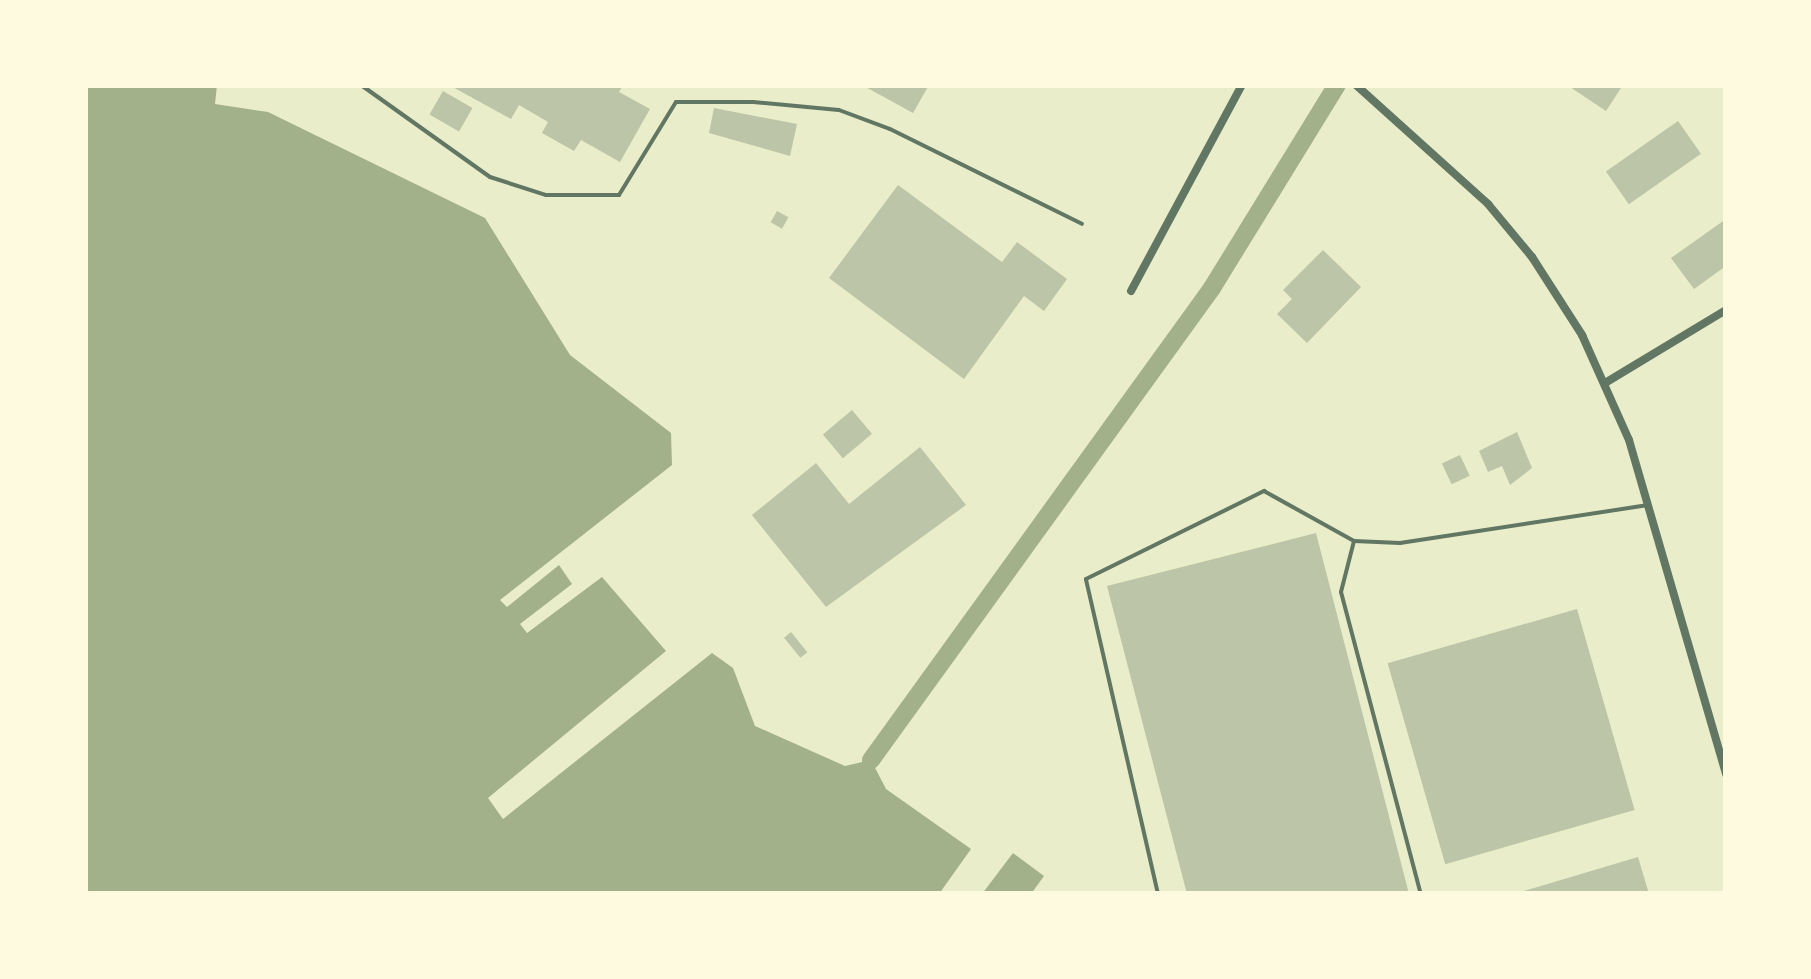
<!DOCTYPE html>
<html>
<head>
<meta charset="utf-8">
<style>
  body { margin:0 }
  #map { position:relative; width:1811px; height:979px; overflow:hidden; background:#e9edc9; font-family:"Work Sans",sans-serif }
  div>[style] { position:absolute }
  .water>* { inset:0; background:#a3b18a }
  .canal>* { height:18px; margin:-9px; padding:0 9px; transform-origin:9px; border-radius:9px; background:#a3b18a }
  .building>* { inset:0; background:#bcc5a7; transform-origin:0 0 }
  .service>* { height:4px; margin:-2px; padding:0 2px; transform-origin:2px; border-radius:2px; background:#617663 }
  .minor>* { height:8px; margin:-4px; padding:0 4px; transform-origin:4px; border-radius:4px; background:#617663 }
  span { translate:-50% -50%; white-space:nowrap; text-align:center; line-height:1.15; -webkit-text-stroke:8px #fefae0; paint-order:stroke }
  .frame { position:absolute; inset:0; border:88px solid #fefae0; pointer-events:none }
</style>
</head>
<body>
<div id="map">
  <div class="water">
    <div style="clip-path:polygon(85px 85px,217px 85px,215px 104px,268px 112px,485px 218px,570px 355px,671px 433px,672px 465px,500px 600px,507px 607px,559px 565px,572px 584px,520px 624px,527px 633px,602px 577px,666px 651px,488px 798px,503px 819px,712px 653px,733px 668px,755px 726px,845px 766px,871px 760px,886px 789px,971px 849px,939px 894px,85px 894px)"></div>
    <div style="clip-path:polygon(1013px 853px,1044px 876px,1031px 894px,982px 894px)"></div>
  </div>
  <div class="canal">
    <div style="left:871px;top:760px;width:582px;rotate:-54.15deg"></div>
    <div style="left:1212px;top:288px;width:238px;rotate:-58.4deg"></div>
  </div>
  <div class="building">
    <div style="clip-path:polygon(449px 85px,623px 85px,619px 92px,650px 109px,620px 162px,581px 140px,574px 151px,542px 133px,548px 122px,519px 105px,511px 119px)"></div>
    <div style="clip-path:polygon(862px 85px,929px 85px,913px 113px)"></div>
    <div style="clip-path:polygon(1567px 85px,1623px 85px,1606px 111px)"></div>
    <div style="left:443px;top:91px;width:34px;height:27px;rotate:30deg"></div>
    <div style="clip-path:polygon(714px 108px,797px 124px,790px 156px,709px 133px)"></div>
    <div style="left:1678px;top:121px;width:40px;height:88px;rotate:55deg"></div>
    <div style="clip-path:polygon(898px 185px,1002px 262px,1017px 242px,1067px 279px,1044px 311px,1024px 296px,964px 379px,829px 278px)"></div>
    <div style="left:777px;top:211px;width:13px;height:13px;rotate:29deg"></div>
    <div style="clip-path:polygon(1726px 219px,1726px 266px,1694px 289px,1671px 258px)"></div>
    <div style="clip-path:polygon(1323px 250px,1361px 287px,1307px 343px,1277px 314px,1292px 299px,1283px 290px)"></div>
    <div style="left:852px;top:410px;width:31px;height:38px;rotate:50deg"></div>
    <div style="clip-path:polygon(1517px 432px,1532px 468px,1510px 485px,1502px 466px,1488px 472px,1479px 451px)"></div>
    <div style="clip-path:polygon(920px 447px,966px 505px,826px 607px,752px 515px,816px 463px,849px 504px)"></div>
    <div style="left:1460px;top:455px;width:23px;height:20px;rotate:65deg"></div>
    <div style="clip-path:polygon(1316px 533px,1409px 894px,1187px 894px,1107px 586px)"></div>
    <div style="left:1577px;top:609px;width:209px;height:197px;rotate:74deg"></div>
    <div style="left:791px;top:632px;width:26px;height:9px;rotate:51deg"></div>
    <div style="clip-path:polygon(1638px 857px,1649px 894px,1517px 894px,1517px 893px)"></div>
  </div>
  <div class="service">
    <div style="left:361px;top:85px;width:158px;rotate:35.5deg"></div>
    <div style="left:490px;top:177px;width:59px;rotate:17.8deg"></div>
    <div style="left:546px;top:195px;width:73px"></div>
    <div style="left:619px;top:195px;width:109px;rotate:-58.5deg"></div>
    <div style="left:676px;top:102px;width:77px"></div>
    <div style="left:753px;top:102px;width:86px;rotate:5.3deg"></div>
    <div style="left:839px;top:110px;width:54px;rotate:20.4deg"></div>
    <div style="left:890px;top:129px;width:214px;rotate:26.3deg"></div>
    <div style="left:1354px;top:541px;width:53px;rotate:104.3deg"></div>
    <div style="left:1341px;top:592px;width:312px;rotate:75.2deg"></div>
    <div style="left:1158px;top:894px;width:323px;rotate:-102.9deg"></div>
    <div style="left:1086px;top:579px;width:199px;rotate:-26.3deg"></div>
    <div style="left:1264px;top:491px;width:103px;rotate:29.1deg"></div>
    <div style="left:1354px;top:541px;width:46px;rotate:2.5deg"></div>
    <div style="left:1400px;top:543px;width:251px;rotate:-8.7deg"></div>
  </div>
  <div class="minor">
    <div style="left:1356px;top:85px;width:178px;rotate:42deg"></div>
    <div style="left:1488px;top:204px;width:69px;rotate:50.3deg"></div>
    <div style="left:1532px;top:257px;width:93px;rotate:57.3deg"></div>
    <div style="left:1582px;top:335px;width:115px;rotate:65.9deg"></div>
    <div style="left:1629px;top:440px;width:348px;rotate:73.8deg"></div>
    <div style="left:1131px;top:291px;width:234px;rotate:-61.7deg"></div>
    <div style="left:1605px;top:383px;width:141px;rotate:-31.1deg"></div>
  </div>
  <div class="frame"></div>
</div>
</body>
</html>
